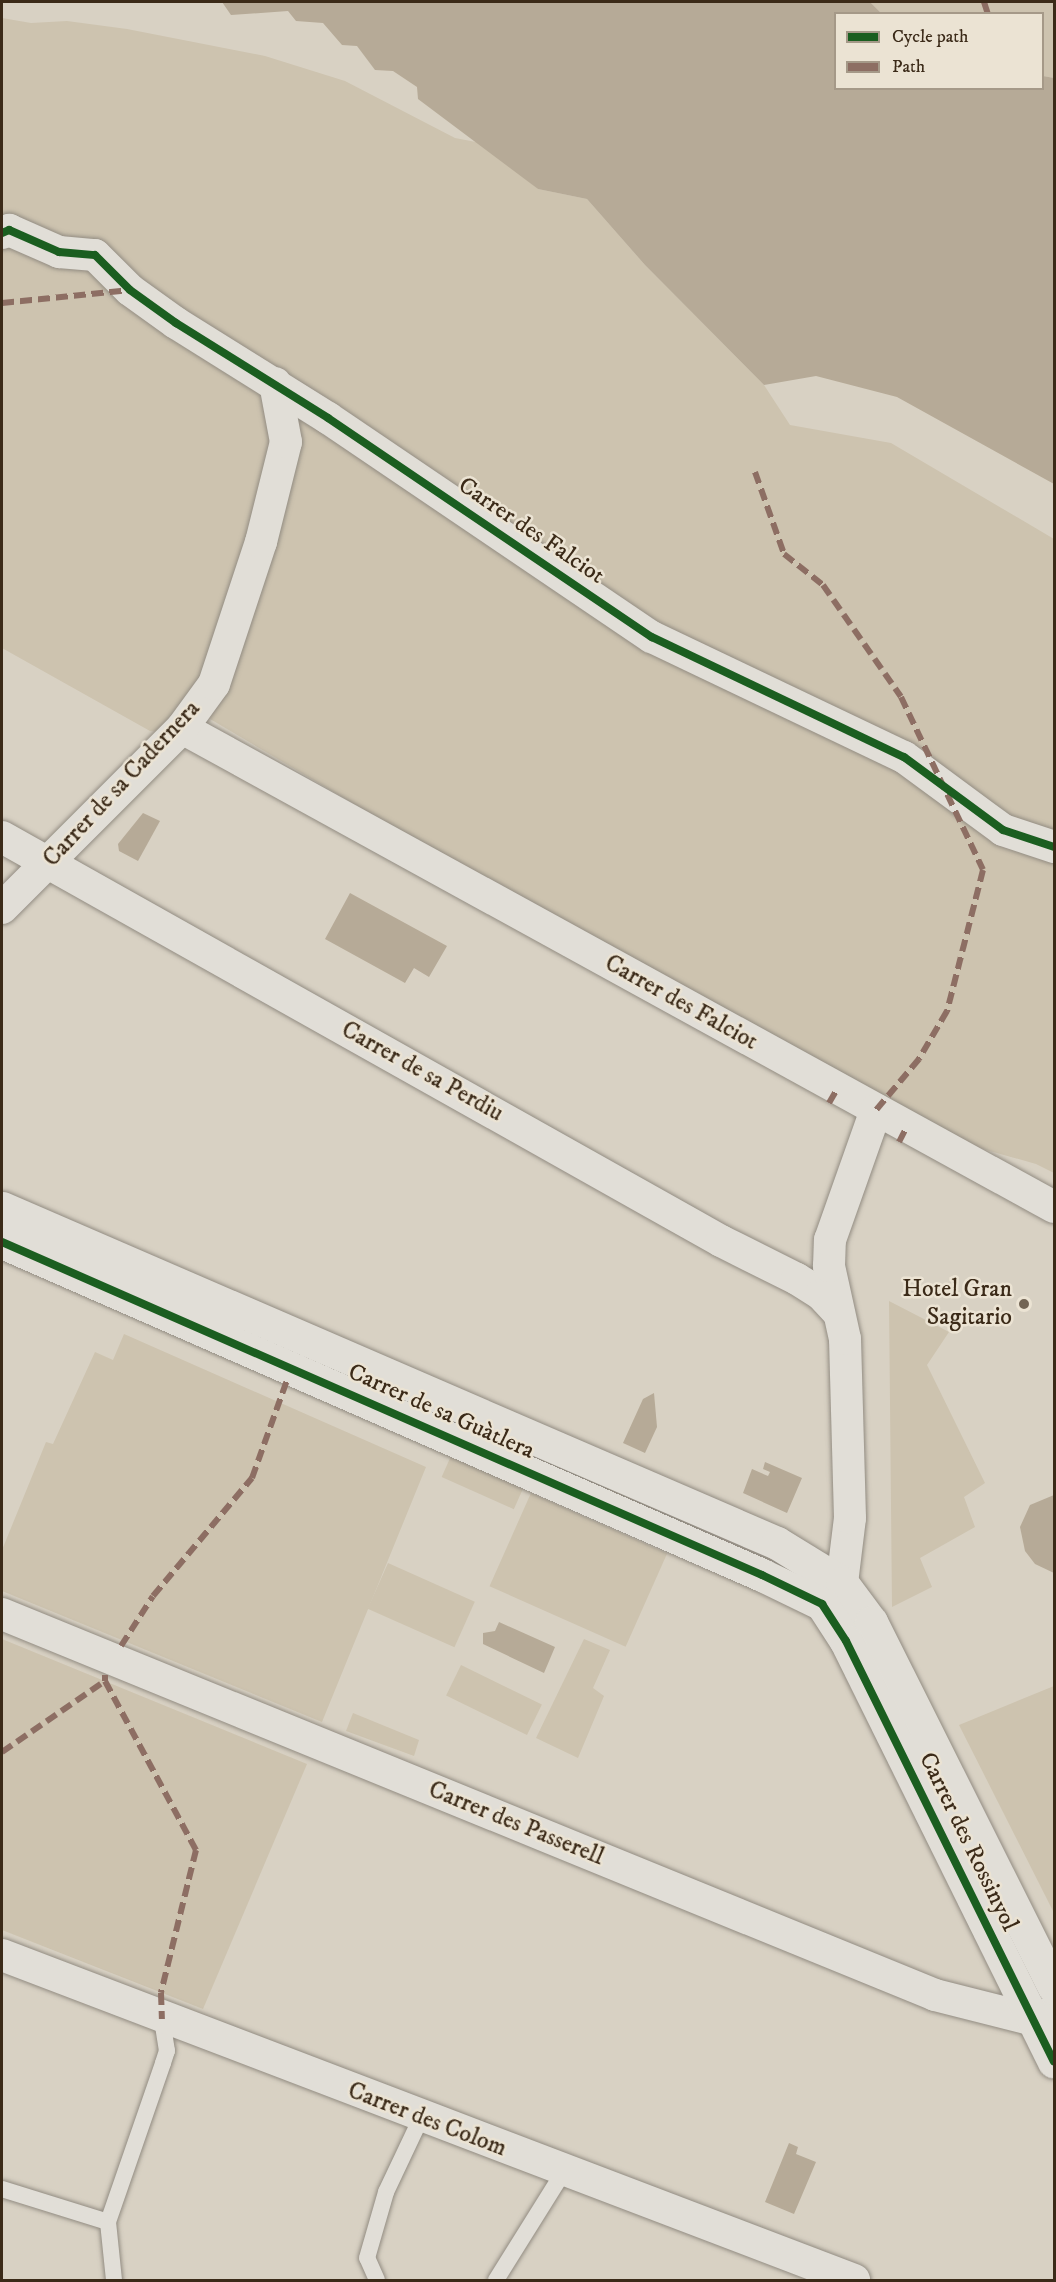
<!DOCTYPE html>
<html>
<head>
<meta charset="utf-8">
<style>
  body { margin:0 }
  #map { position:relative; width:1056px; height:2282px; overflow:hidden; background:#d8d1c3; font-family:"IM FELL DW Pica",serif }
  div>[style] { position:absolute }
  .green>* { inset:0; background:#cdc3af; transform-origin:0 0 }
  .water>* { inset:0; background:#b6aa97 }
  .roads { filter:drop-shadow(0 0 2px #928c82) drop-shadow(0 0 2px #928c82) }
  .service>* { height:16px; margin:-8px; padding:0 8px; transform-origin:8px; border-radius:8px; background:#e1ded7 }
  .minor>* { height:32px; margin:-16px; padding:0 16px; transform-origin:16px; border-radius:16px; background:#e1ded7 }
  .tertiary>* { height:33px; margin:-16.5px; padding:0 16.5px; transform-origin:16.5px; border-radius:16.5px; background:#e1ded7 }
  .quiet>* { height:6px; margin-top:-3px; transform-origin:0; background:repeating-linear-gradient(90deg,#8d6e63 0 12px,transparent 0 18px) }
  .cycleway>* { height:8px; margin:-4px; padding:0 4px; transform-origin:4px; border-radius:4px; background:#1b5e20 }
  .dots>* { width:16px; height:16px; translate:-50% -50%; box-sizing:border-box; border:3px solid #ebe3d3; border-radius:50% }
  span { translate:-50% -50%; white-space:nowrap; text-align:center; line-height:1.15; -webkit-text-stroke:5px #ebe3d3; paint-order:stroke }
  .street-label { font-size:24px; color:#3b2a18 }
  .poi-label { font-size:24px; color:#3b2a18 }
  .right { translate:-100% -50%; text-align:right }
  .frame { position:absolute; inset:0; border:3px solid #3b2a18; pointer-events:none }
  .legend { position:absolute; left:834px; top:12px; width:210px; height:78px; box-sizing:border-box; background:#ebe3d3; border:2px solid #a59988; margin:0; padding:8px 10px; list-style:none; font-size:18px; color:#3b2a18 }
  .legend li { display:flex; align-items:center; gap:12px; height:30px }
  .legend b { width:30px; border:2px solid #a59988 }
</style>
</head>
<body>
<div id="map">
  <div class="green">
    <div style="clip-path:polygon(870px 2px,1054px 2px,1054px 78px,1043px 76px,1042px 14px,881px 13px)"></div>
    <div style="clip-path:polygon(2px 18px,31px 23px,67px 21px,127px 29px,265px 56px,345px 81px,455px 138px,481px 143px,538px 189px,587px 199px,645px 265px,764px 385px,790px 425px,891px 443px,1054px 539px,1054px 1173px,1036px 1164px,958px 1142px,388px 824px,188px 706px,159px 732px,150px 731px,2px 648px)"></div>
    <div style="clip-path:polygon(889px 1301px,949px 1332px,927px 1365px,985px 1483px,964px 1497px,975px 1527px,920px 1558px,932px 1587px,892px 1607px)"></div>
    <div style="clip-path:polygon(124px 1334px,426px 1467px,322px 1722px,2px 1591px,2px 1550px,46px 1442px,53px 1444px,95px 1352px,113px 1360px)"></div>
    <div style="left:451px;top:1456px;width:79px;height:23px;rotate:24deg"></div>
    <div style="left:531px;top:1493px;width:149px;height:102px;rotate:24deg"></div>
    <div style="left:388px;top:1563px;width:95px;height:50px;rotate:24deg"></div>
    <div style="clip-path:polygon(2px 1639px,307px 1764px,203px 2009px,2px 1930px)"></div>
    <div style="clip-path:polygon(584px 1639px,610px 1650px,593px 1688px,604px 1696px,578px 1758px,536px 1738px)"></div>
    <div style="left:461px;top:1665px;width:90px;height:34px;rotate:26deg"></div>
    <div style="clip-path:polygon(1054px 1686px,1054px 1913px,959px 1725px)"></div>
    <div style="clip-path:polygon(353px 1713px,419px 1740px,414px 1756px,346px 1731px)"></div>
  </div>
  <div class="water">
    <div style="clip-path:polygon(222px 2px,870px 2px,881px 13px,836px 14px,836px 88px,1042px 88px,1043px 76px,1054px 78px,1054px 484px,897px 397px,816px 376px,764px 385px,645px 265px,587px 199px,538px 189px,418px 99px,417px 87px,393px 71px,375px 70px,357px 46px,342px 45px,323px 23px,296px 21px,288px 11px,231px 15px)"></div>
    <div style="clip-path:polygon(143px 813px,160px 821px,138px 861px,119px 851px,118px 844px)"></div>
    <div style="clip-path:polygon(350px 893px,447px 946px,429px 977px,414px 968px,405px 983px,325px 939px)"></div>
    <div style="clip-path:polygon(654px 1393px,657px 1427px,645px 1453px,623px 1443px,643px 1399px)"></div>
    <div style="clip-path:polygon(765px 1462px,802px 1478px,787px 1513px,743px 1493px,752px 1469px,768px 1476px,770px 1472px,763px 1469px)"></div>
    <div style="clip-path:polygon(1054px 1495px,1054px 1573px,1035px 1564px,1025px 1551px,1020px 1527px,1030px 1505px)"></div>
    <div style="clip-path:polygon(499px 1622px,555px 1647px,544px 1673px,483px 1644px,483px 1633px,495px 1631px)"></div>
    <div style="clip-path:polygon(789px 2143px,798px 2147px,796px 2154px,816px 2162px,794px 2214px,765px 2202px)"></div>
  </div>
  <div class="roads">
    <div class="service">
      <div style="left:2px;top:2189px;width:111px;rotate:17.3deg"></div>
      <div style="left:114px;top:2280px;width:58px;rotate:-95.9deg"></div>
      <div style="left:108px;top:2222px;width:168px;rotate:-70.9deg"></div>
      <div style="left:163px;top:2063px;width:13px;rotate:-72deg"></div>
      <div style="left:167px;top:2051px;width:32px;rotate:-99deg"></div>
      <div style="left:377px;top:2280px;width:24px;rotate:-114deg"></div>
      <div style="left:367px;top:2258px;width:69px;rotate:-73.9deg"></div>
      <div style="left:386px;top:2192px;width:82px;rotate:-64.7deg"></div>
      <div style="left:496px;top:2280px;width:128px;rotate:-58deg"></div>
    </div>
    <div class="minor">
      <div style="left:2px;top:233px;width:8px;rotate:-23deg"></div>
      <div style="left:9px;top:230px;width:55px;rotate:23.7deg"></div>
      <div style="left:59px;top:252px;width:36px;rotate:5deg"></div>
      <div style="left:95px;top:255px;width:49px;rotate:45deg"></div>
      <div style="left:130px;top:290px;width:57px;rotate:35.7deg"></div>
      <div style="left:176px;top:323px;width:179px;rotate:32deg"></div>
      <div style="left:328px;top:418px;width:391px;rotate:34.1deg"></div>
      <div style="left:652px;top:637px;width:279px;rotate:25.5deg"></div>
      <div style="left:904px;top:757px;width:123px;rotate:36.4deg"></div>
      <div style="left:1003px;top:830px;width:54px;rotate:18.4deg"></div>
      <div style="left:182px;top:728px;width:995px;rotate:28.78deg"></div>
      <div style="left:2px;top:837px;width:825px;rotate:29.33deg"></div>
      <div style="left:721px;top:1241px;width:85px;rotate:26.6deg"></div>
      <div style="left:797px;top:1279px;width:28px;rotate:32deg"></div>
      <div style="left:821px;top:1294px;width:25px;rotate:47deg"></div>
      <div style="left:2px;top:908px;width:255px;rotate:-45deg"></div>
      <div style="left:182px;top:728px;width:54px;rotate:-54deg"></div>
      <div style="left:214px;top:684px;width:150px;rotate:-71.7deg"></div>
      <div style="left:261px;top:542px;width:103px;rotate:-76deg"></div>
      <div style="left:286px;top:442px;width:60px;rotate:-100.6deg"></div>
      <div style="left:825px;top:1601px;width:25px;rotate:-47deg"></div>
      <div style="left:842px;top:1583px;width:65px;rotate:-83deg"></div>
      <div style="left:850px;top:1518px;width:179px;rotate:-91.6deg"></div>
      <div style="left:845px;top:1339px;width:75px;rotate:-102.4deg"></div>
      <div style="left:829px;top:1266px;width:26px;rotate:-88deg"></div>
      <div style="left:830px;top:1240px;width:138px;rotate:-70.5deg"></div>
      <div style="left:2px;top:1614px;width:1008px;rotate:22.21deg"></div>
      <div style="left:935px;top:1995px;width:102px;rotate:14.2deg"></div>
      <div style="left:1034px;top:2020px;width:22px;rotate:-24deg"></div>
      <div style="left:2px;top:1955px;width:912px;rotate:20.88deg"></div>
    </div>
    <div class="tertiary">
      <div style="left:2px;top:1208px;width:844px;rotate:23.38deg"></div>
      <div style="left:777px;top:1543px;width:76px;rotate:31.6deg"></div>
      <div style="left:842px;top:1583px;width:49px;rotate:53.4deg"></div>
      <div style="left:871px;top:1622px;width:409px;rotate:63.4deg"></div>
      <div style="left:2px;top:1242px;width:830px;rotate:23.66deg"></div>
      <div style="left:762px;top:1575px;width:67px;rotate:25.8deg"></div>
      <div style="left:822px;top:1604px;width:44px;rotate:57deg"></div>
      <div style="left:846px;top:1641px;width:469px;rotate:63.7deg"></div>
    </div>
  </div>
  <div class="quiet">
    <div style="left:984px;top:2px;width:13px;rotate:72deg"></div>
    <div style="left:2px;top:303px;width:129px;rotate:-5.8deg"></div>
    <div style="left:755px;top:472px;width:87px;rotate:70.5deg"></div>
    <div style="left:784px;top:554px;width:50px;rotate:38.5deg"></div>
    <div style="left:823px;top:585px;width:136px;rotate:55.1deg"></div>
    <div style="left:901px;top:697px;width:191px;rotate:64.6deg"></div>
    <div style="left:983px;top:870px;width:146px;rotate:104.3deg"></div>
    <div style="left:947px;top:1011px;width:56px;rotate:120.3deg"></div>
    <div style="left:919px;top:1059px;width:67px;rotate:130.1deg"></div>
    <div style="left:829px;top:1103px;width:16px;rotate:-60deg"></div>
    <div style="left:899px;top:1142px;width:16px;rotate:-63deg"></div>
    <div style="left:121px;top:1646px;width:59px;rotate:-57.4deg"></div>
    <div style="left:153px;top:1596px;width:154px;rotate:-50deg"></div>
    <div style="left:252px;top:1478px;width:104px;rotate:-70.3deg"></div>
    <div style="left:105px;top:1675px;width:6px;rotate:90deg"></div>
    <div style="left:105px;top:1681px;width:192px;rotate:61.7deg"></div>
    <div style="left:196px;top:1850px;width:147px;rotate:103.8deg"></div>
    <div style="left:161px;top:1993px;width:26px;rotate:88deg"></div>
    <div style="left:2px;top:1752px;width:125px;rotate:-34.6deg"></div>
  </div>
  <div class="cycleway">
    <div style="left:2px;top:233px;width:8px;rotate:-23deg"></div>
    <div style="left:9px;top:230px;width:55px;rotate:23.7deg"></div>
    <div style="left:59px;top:252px;width:36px;rotate:5deg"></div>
    <div style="left:95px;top:255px;width:49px;rotate:45deg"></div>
    <div style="left:130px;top:290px;width:57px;rotate:35.7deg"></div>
    <div style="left:176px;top:323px;width:179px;rotate:32deg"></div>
    <div style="left:328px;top:418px;width:391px;rotate:34.1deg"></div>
    <div style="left:652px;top:637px;width:279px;rotate:25.5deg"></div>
    <div style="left:904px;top:757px;width:123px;rotate:36.4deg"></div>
    <div style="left:1003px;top:830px;width:54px;rotate:18.4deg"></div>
    <div style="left:2px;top:1242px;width:830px;rotate:23.66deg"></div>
    <div style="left:762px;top:1575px;width:67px;rotate:25.8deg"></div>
    <div style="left:822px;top:1604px;width:44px;rotate:57deg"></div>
    <div style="left:846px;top:1641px;width:469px;rotate:63.7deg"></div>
  </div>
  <div class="dots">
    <div style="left:1024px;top:1304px;background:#726454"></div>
  </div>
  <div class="street-label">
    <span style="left:531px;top:531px;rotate:34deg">Carrer des Falciot</span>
    <span style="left:122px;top:784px;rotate:-47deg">Carrer de sa Cadernera</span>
    <span style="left:681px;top:1003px;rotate:29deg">Carrer des Falciot</span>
    <span style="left:422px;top:1072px;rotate:29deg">Carrer de sa Perdiu</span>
    <span style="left:441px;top:1412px;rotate:24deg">Carrer de sa Guàtlera</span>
    <span style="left:516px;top:1824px;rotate:22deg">Carrer des Passerell</span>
    <span style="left:968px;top:1842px;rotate:64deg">Carrer des Rossinyol</span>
    <span style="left:427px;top:2120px;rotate:21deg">Carrer des Colom</span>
  </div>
  <div class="poi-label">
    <span class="right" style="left:1012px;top:1304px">Hotel Gran<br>Sagitario</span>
  </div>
  <div class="frame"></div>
  <ul class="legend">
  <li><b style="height:8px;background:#1b5e20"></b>Cycle path</li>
  <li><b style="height:8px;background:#8d6e63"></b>Path</li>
  </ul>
</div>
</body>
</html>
